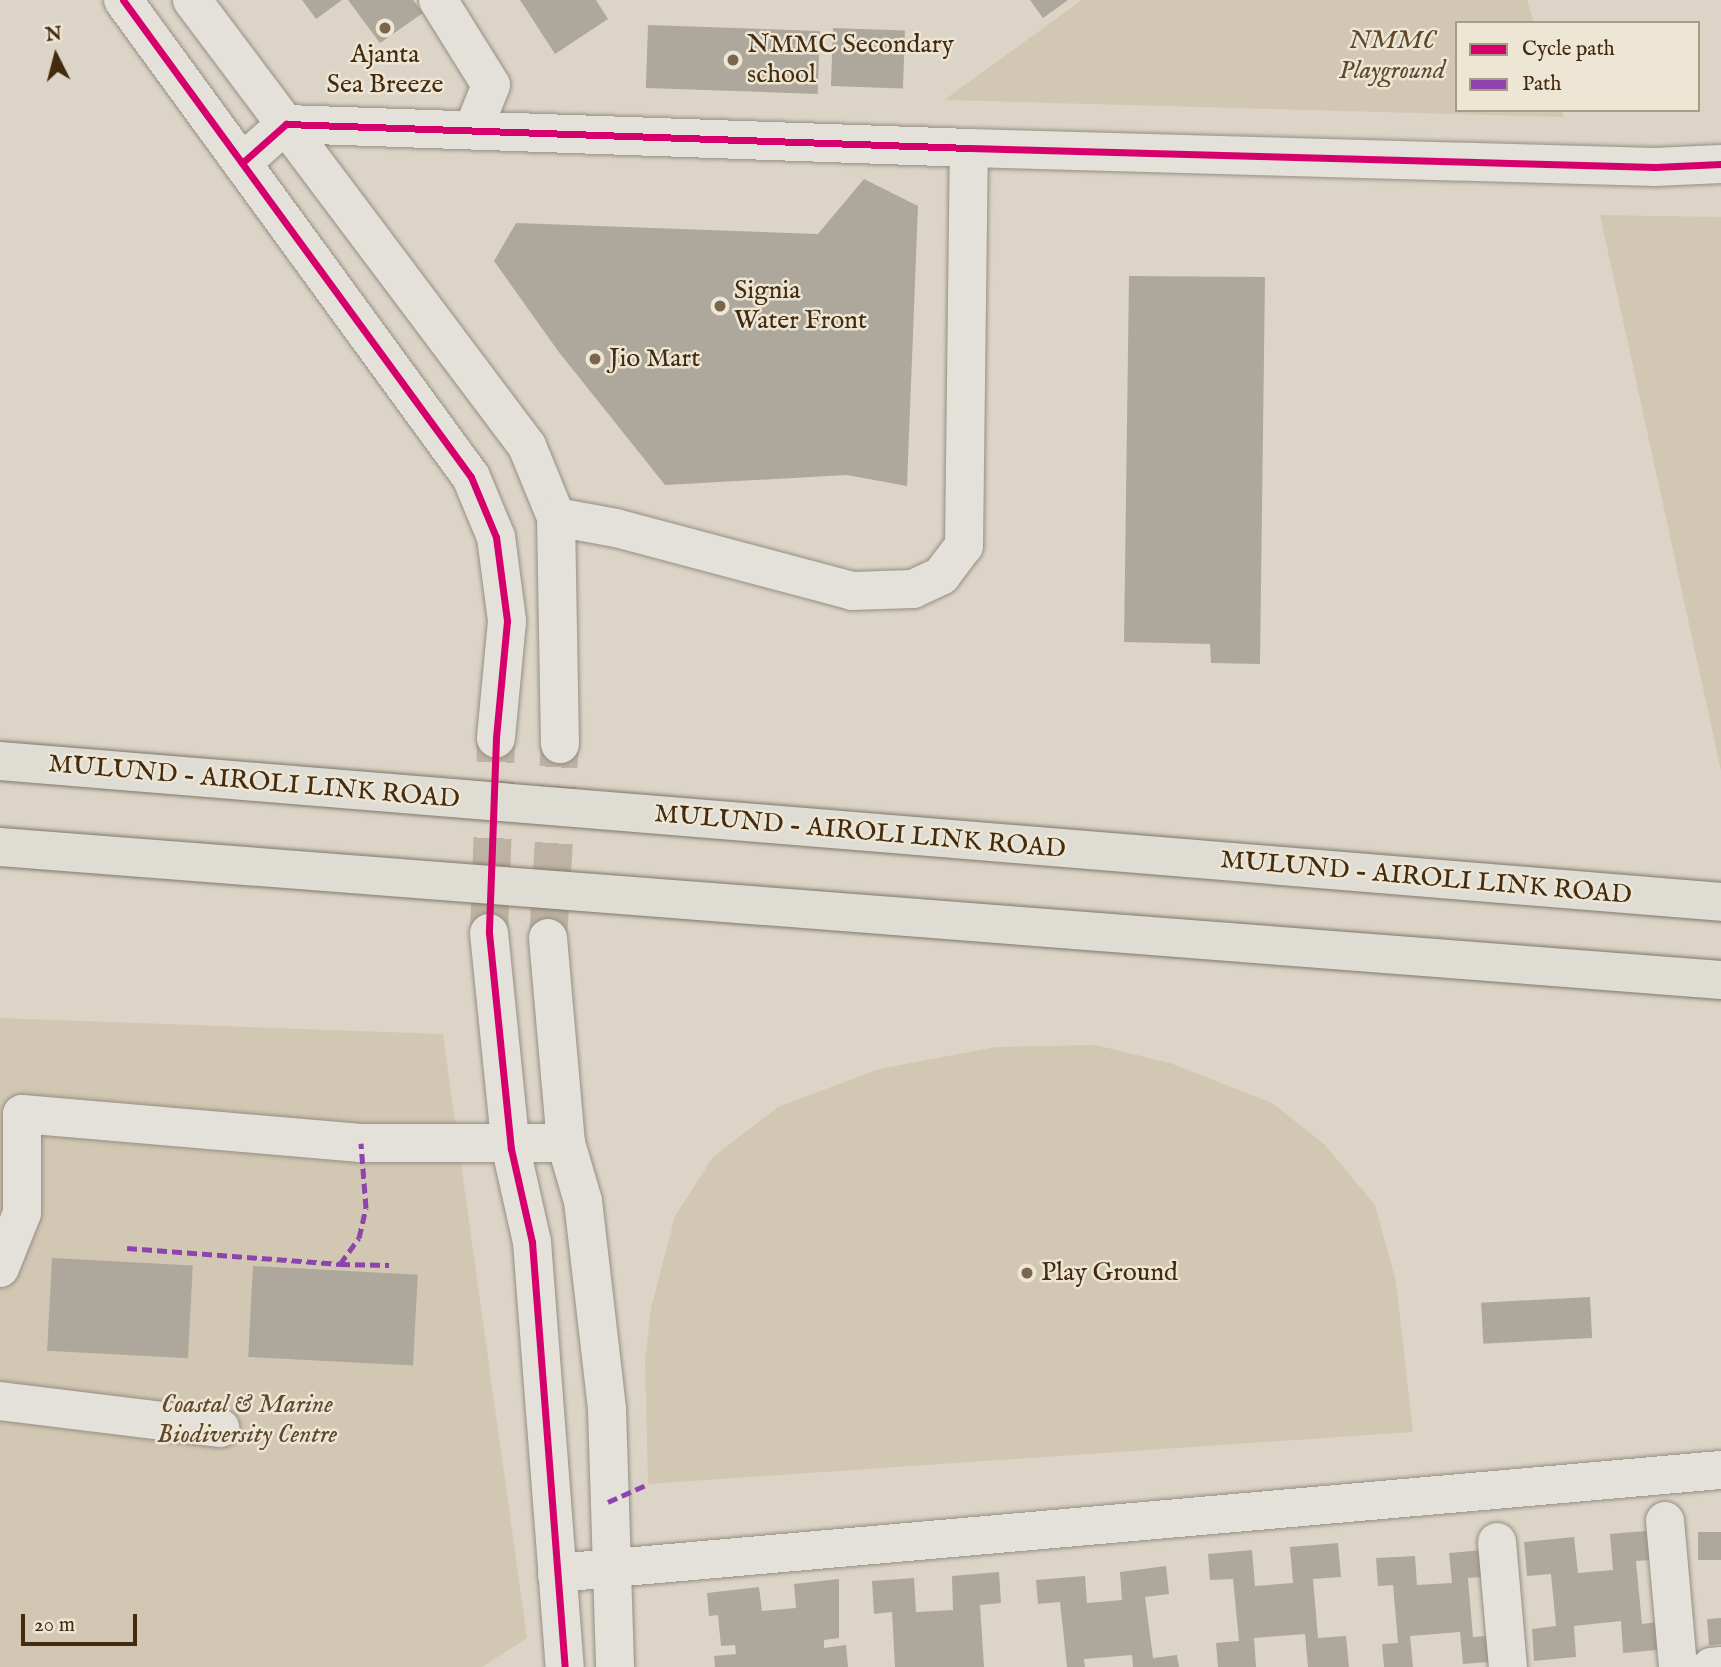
<!DOCTYPE html>
<html>
<head>
<meta charset="utf-8">
<style>
  body { margin:0 }
  #map { position:relative; width:1721px; height:1667px; overflow:hidden; background:#dcd5c7; font-family:"IM FELL English",serif }
  div>[style] { position:absolute }
  .green>* { inset:0; background:#d2c7b2 }
  .building>* { inset:0; background:#aea79c; transform-origin:0 0 }
  .minor-tunnel>* { height:38px; margin-top:-19px; transform-origin:0; background:repeating-linear-gradient(90deg,#beb3a2 0 38px,transparent 0 57px) }
  .roads { filter:drop-shadow(0 0 2px #968e83) drop-shadow(0 0 2px #968e83) }
  .minor>* { height:38px; margin:-19px; padding:0 19px; transform-origin:19px; border-radius:19px; background:#e4e1da }
  .bridges { filter:drop-shadow(0 0 2px #7f776b) drop-shadow(0 0 2px #7f776b) }
  .major-bridge>* { height:38px; margin:-19px; padding:0 19px; transform-origin:19px; border-radius:19px; background:#dfdcd4 }
  .quiet>* { height:5px; margin-top:-2.5px; transform-origin:0; background:repeating-linear-gradient(90deg,#8e44ad 0 10px,transparent 0 15px) }
  .cycleway>* { height:7px; margin:-3.5px; padding:0 3.5px; transform-origin:3.5px; border-radius:3.5px; background:#d6006c }
  .dots>* { width:19px; height:19px; translate:-50% -50%; box-sizing:border-box; border:4px solid #eee6d5; border-radius:50% }
  span { translate:-50% -50%; white-space:nowrap; text-align:center; line-height:1.15; -webkit-text-stroke:5px #eee6d5; paint-order:stroke }
  .park-label { font-size:26px; color:#5f482c; font-style:italic }
  .poi-label { font-size:26px; color:#442b0f }
  .left { translate:0 -50%; text-align:left }
  .street-label { font-size:26px; color:#442b0f }
  .legend { position:absolute; left:1455px; top:21px; width:245px; height:91px; box-sizing:border-box; background:#eee6d5; border:2px solid #aa9b86; margin:0; padding:9px 12px; list-style:none; font-size:21px; color:#442b0f }
  .legend li { display:flex; align-items:center; gap:14px; height:35px }
  .legend b { width:35px; border:2px solid #aa9b86 }
  .north { position:absolute; left:21px; top:21px; width:70px; height:70px; -webkit-text-stroke:5px #eee6d5; paint-order:stroke; rotate:354deg; font-size:19px; font-weight:700; line-height:28px; text-align:center; color:#442b0f }
  .north::after { content:''; display:block; margin:auto; width:24px; height:32px; background:#442b0f; clip-path:polygon(50% 0,100% 100%,50% 72%,0 100%) }
  .scale { position:absolute; left:21px; top:1614px; width:116px; height:32px; box-sizing:border-box; border:4px solid #442b0f; border-top:0; padding-left:9px; font-size:21px; line-height:24px; white-space:nowrap; color:#442b0f; -webkit-text-stroke:5px #eee6d5; paint-order:stroke }
</style>
</head>
<body>
<div id="map">
  <div class="green">
    <div style="clip-path:polygon(1082px 0,1527px 0,1534px 23px,1457px 23px,1457px 110px,1562px 110px,1564px 117px,944px 100px)"></div>
    <div style="clip-path:polygon(1600px 215px,1721px 217px,1721px 771px)"></div>
    <div style="clip-path:polygon(0 1018px,443px 1034px,527px 1638px,482px 1667px,0 1667px)"></div>
    <div style="clip-path:polygon(1095px 1045px,1170px 1063px,1272px 1103px,1324px 1144px,1375px 1205px,1396px 1282px,1413px 1432px,648px 1484px,645px 1362px,651px 1308px,675px 1216px,713px 1157px,778px 1107px,879px 1069px,996px 1047px)"></div>
  </div>
  <div class="building">
    <div style="clip-path:polygon(302px 0,342px 0,316px 19px)"></div>
    <div style="clip-path:polygon(348px 0,413px 0,423px 13px,380px 43px)"></div>
    <div style="clip-path:polygon(520px 0,596px 0,608px 19px,555px 54px)"></div>
    <div style="clip-path:polygon(1030px 0,1068px 0,1043px 18px)"></div>
    <div style="left:648px;top:25px;width:172px;height:63px;rotate:2deg"></div>
    <div style="left:833px;top:28px;width:72px;height:58px;rotate:2deg"></div>
    <div style="clip-path:polygon(864px 179px,918px 206px,907px 486px,847px 475px,665px 485px,558px 351px,494px 261px,516px 223px,818px 234px)"></div>
    <div style="clip-path:polygon(1129px 276px,1265px 277px,1260px 664px,1211px 663px,1210px 644px,1124px 642px)"></div>
    <div style="left:52px;top:1258px;width:141px;height:93px;rotate:3deg"></div>
    <div style="left:253px;top:1266px;width:165px;height:91px;rotate:3deg"></div>
    <div style="left:1590px;top:1297px;width:41px;height:109px;rotate:87deg"></div>
    <div style="clip-path:polygon(1657px 1530px,1660px 1559px,1636px 1561px,1642px 1624px,1665px 1621px,1668px 1649px,1623px 1653px,1621px 1621px,1574px 1626px,1576px 1657px,1534px 1661px,1532px 1629px,1556px 1626px,1551px 1574px,1527px 1576px,1524px 1542px,1574px 1537px,1578px 1573px,1613px 1570px,1610px 1534px)"></div>
    <div style="left:1721px;top:1532px;width:28px;height:23px;rotate:90deg"></div>
    <div style="clip-path:polygon(1338px 1543px,1341px 1577px,1313px 1579px,1318px 1638px,1346px 1636px,1349px 1667px,1308px 1667px,1305px 1634px,1254px 1638px,1256px 1667px,1218px 1667px,1216px 1643px,1239px 1641px,1233px 1579px,1210px 1580px,1208px 1554px,1252px 1550px,1255px 1586px,1293px 1583px,1290px 1547px)"></div>
    <div style="clip-path:polygon(1494px 1549px,1495px 1576px,1468px 1578px,1473px 1637px,1500px 1635px,1502px 1661px,1463px 1664px,1460px 1632px,1410px 1636px,1413px 1667px,1384px 1667px,1382px 1644px,1398px 1643px,1393px 1585px,1378px 1586px,1376px 1558px,1415px 1556px,1417px 1585px,1452px 1583px,1449px 1553px)"></div>
    <div style="clip-path:polygon(1166px 1566px,1169px 1594px,1145px 1597px,1153px 1658px,1177px 1655px,1179px 1667px,1133px 1667px,1132px 1655px,1084px 1659px,1085px 1667px,1067px 1667px,1060px 1602px,1038px 1604px,1036px 1580px,1085px 1576px,1087px 1603px,1122px 1600px,1120px 1572px)"></div>
    <div style="clip-path:polygon(999px 1572px,1001px 1603px,980px 1605px,984px 1667px,895px 1667px,892px 1612px,874px 1614px,872px 1581px,914px 1578px,916px 1612px,953px 1610px,952px 1576px)"></div>
    <div style="clip-path:polygon(839px 1579px,839px 1638px,824px 1640px,824px 1648px,846px 1645px,848px 1667px,715px 1667px,714px 1656px,736px 1654px,735px 1645px,721px 1646px,718px 1615px,709px 1616px,707px 1593px,759px 1587px,762px 1611px,796px 1608px,794px 1584px)"></div>
    <div style="clip-path:polygon(1721px 1618px,1721px 1644px,1709px 1645px,1707px 1619px)"></div>
  </div>
  <div class="minor-tunnel">
    <div style="left:489px;top:933px;width:195px;rotate:-87.9deg"></div>
    <div style="left:548px;top:938px;width:194px;rotate:-86.5deg"></div>
  </div>
  <div class="roads">
    <div class="minor">
      <div style="left:123px;top:0;width:590px;rotate:53.89deg"></div>
      <div style="left:471px;top:477px;width:65px;rotate:67.4deg"></div>
      <div style="left:496px;top:537px;width:85px;rotate:82.5deg"></div>
      <div style="left:507px;top:621px;width:118px;rotate:95.4deg"></div>
      <div style="left:192px;top:0;width:558px;rotate:53.09deg"></div>
      <div style="left:527px;top:446px;width:77px;rotate:67.8deg"></div>
      <div style="left:556px;top:517px;width:227px;rotate:89deg"></div>
      <div style="left:438px;top:0;width:100px;rotate:58.1deg"></div>
      <div style="left:491px;top:85px;width:48px;rotate:111.8deg"></div>
      <div style="left:242px;top:163px;width:59px;rotate:-41.6deg"></div>
      <div style="left:286px;top:124px;width:683px;rotate:2.01deg"></div>
      <div style="left:969px;top:148px;width:686px;rotate:1.59deg"></div>
      <div style="left:1655px;top:167px;width:66px;rotate:-2.6deg"></div>
      <div style="left:556px;top:517px;width:61px;rotate:10.4deg"></div>
      <div style="left:616px;top:528px;width:244px;rotate:14.9deg"></div>
      <div style="left:852px;top:591px;width:61px;rotate:-1.9deg"></div>
      <div style="left:913px;top:589px;width:31px;rotate:-25deg"></div>
      <div style="left:941px;top:576px;width:38px;rotate:-53deg"></div>
      <div style="left:964px;top:546px;width:398px;rotate:-89.3deg"></div>
      <div style="left:489px;top:933px;width:217px;rotate:84.2deg"></div>
      <div style="left:511px;top:1149px;width:95px;rotate:77.3deg"></div>
      <div style="left:532px;top:1242px;width:426px;rotate:85.6deg"></div>
      <div style="left:548px;top:938px;width:206px;rotate:85deg"></div>
      <div style="left:566px;top:1143px;width:60px;rotate:73.7deg"></div>
      <div style="left:583px;top:1201px;width:210px;rotate:83.4deg"></div>
      <div style="left:607px;top:1410px;width:257px;rotate:88.2deg"></div>
      <div style="left:0;top:1268px;width:59px;rotate:-68.2deg"></div>
      <div style="left:22px;top:1213px;width:99px;rotate:-90deg"></div>
      <div style="left:22px;top:1114px;width:340px;rotate:4.9deg"></div>
      <div style="left:361px;top:1143px;width:205px"></div>
      <div style="left:0;top:1401px;width:222px;rotate:7deg"></div>
      <div style="left:1665px;top:1521px;width:147px;rotate:84.9deg"></div>
      <div style="left:1497px;top:1542px;width:125px;rotate:85deg"></div>
      <div style="left:557px;top:1573px;width:1169px;rotate:-5.06deg"></div>
      <div style="left:1711px;top:1667px;width:10px;rotate:-6deg"></div>
    </div>
  </div>
  <div class="bridges">
    <div class="major-bridge">
      <div style="left:0;top:761px;width:1727px;rotate:4.68deg"></div>
      <div style="left:0;top:847px;width:1726px;rotate:4.42deg"></div>
    </div>
  </div>
  <div class="quiet">
    <div style="left:127px;top:1248px;width:214px;rotate:4.3deg"></div>
    <div style="left:340px;top:1264px;width:32px;rotate:-54deg"></div>
    <div style="left:359px;top:1238px;width:31px;rotate:-77deg"></div>
    <div style="left:366px;top:1208px;width:65px;rotate:-94.4deg"></div>
    <div style="left:340px;top:1264px;width:49px;rotate:1.2deg"></div>
    <div style="left:608px;top:1502px;width:44px;rotate:-24.2deg"></div>
  </div>
  <div class="cycleway">
    <div style="left:123px;top:0;width:590px;rotate:53.89deg"></div>
    <div style="left:471px;top:477px;width:65px;rotate:67.4deg"></div>
    <div style="left:496px;top:537px;width:85px;rotate:82.5deg"></div>
    <div style="left:507px;top:621px;width:118px;rotate:95.4deg"></div>
    <div style="left:496px;top:738px;width:195px;rotate:92.1deg"></div>
    <div style="left:489px;top:933px;width:217px;rotate:84.2deg"></div>
    <div style="left:511px;top:1149px;width:95px;rotate:77.3deg"></div>
    <div style="left:532px;top:1242px;width:426px;rotate:85.6deg"></div>
    <div style="left:242px;top:163px;width:59px;rotate:-41.6deg"></div>
    <div style="left:286px;top:124px;width:683px;rotate:2.01deg"></div>
    <div style="left:969px;top:148px;width:686px;rotate:1.59deg"></div>
    <div style="left:1655px;top:167px;width:66px;rotate:-2.6deg"></div>
  </div>
  <div class="dots">
    <div style="left:385px;top:28px;background:#79664f"></div>
    <div style="left:733px;top:60px;background:#79664f"></div>
    <div style="left:720px;top:306px;background:#79664f"></div>
    <div style="left:595px;top:359px;background:#79664f"></div>
    <div style="left:1027px;top:1273px;background:#79664f"></div>
  </div>
  <div class="park-label">
    <span style="left:1392px;top:56px">NMMC<br>Playground</span>
    <span style="left:247px;top:1420px">Coastal &amp; Marine<br>Biodiversity Centre</span>
  </div>
  <div class="poi-label">
    <span class="left" style="left:747px;top:60px">NMMC Secondary<br>school</span>
    <span style="left:385px;top:70px">Ajanta<br>Sea Breeze</span>
    <span class="left" style="left:734px;top:306px">Signia<br>Water Front</span>
    <span class="left" style="left:609px;top:359px">Jio Mart</span>
    <span class="left" style="left:1041px;top:1273px">Play Ground</span>
  </div>
  <div class="street-label">
    <span style="left:254px;top:782px;rotate:5deg">MULUND - AIROLI LINK ROAD</span>
    <span style="left:860px;top:832px;rotate:5deg">MULUND - AIROLI LINK ROAD</span>
    <span style="left:1426px;top:878px;rotate:5deg">MULUND - AIROLI LINK ROAD</span>
  </div>
  <ul class="legend">
  <li><b style="height:9px;background:#d6006c"></b>Cycle path</li>
  <li><b style="height:9px;background:#8e44ad"></b>Path</li>
  </ul>
  <div class="north">N</div>
  <div class="scale">20 m</div>
</div>
</body>
</html>
